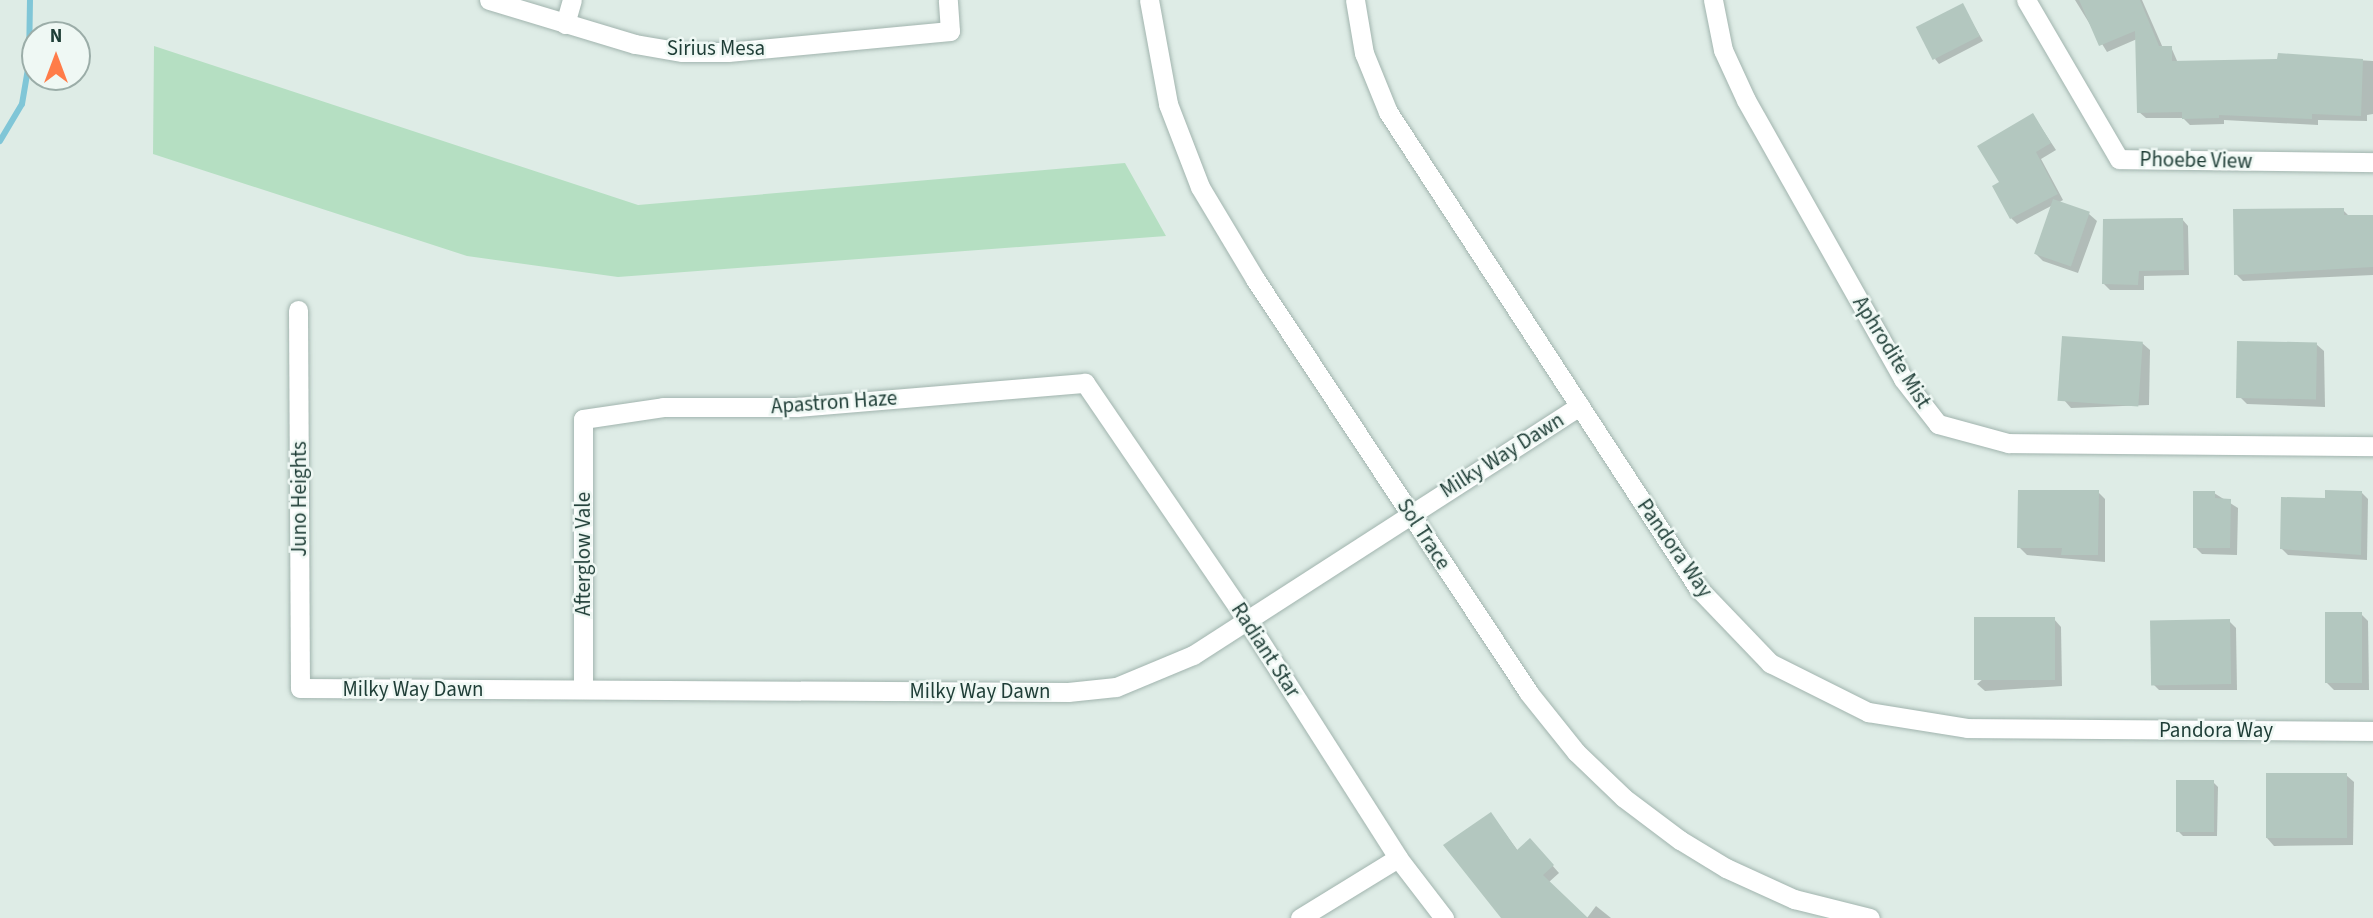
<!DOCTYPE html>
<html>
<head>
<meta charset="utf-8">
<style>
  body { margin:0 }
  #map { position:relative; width:2373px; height:918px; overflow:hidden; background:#deece6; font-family:"Source Sans 3",sans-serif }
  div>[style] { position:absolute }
  .green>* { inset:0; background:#b5dfc2 }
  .shadow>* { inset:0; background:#0003 }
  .stream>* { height:6px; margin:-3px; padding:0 3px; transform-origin:3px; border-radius:3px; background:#80c6d7 }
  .building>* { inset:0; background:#b3c7bf; transform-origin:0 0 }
  .roads { filter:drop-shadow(0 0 2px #a1b4ae) drop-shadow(0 0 2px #a1b4ae) }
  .street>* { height:19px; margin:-9.5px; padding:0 9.5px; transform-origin:9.5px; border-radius:9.5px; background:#fff }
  span { translate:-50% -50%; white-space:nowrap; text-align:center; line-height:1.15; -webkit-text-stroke:5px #eff8f4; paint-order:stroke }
  .street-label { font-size:21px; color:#1e3d36 }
  .north { position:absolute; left:21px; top:21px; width:70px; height:70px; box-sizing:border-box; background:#eff8f4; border:2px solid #9bada8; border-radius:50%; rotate:0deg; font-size:19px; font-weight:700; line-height:28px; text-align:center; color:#1e3d36 }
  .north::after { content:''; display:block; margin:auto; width:24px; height:32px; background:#ff7c49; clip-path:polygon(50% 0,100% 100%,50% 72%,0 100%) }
</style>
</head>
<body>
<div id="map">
  <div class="green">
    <div style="clip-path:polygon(154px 46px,638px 205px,1125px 163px,1166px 236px,618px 277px,467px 256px,153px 154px)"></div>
  </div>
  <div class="shadow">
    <div style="clip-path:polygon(2075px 0,2142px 0,2163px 48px,2171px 47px,2178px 63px,2279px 61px,2279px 55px,2373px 61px,2373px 114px,2367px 115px,2367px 121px,2318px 120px,2318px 125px,2224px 120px,2224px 124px,2190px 125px,2183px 118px,2146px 118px,2139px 112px,2137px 39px,2107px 52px)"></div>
    <div style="clip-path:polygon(1962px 5px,1983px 41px,1939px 64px,1935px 59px)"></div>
    <div style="clip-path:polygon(2033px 115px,2056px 150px,2041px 159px,2063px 200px,2058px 203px,2089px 214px,2097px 221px,2078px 273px,2043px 261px,2036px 254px,2053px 205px,2017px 224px,2011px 218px,2002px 183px)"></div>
    <div style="clip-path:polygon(2343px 210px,2349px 216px,2373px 217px,2373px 275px,2243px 281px,2236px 274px)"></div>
    <div style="clip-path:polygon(2182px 219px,2188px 226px,2189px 275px,2144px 276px,2144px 290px,2110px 290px,2104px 284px)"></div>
    <div style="clip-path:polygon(2142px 343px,2150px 350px,2149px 405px,2071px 408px,2064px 400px)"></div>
    <div style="clip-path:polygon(2316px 344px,2324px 351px,2325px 407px,2247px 404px,2240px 397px)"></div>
    <div style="clip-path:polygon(2098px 492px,2105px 499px,2105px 562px,2027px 555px,2019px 547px)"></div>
    <div style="clip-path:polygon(2361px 492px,2368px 499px,2367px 560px,2288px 555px,2282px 549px,2327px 500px)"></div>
    <div style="clip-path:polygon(2214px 493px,2238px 508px,2237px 555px,2202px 554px,2195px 547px)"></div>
    <div style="clip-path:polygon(2361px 614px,2368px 621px,2369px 690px,2334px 690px,2327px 683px)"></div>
    <div style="clip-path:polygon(2054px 619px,2061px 627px,2062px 686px,1985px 691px,1977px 684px)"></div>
    <div style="clip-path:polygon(2229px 621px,2236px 628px,2237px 690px,2159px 690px,2152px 683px)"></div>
    <div style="clip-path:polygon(2346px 775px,2354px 782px,2353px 845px,2274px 846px,2267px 838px)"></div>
    <div style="clip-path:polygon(2213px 782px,2218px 787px,2217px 836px,2183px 836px,2178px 831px)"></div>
    <div style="clip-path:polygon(1491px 814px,1518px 851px,1536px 847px,1559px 873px,1549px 882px,1586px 918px,1507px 918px)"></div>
    <div style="clip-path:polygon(1596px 906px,1611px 918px,1587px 918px)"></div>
  </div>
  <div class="stream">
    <div style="left:0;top:141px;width:43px;rotate:-59.3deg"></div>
    <div style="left:22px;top:104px;width:42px;rotate:-80.3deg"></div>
    <div style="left:29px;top:63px;width:63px;rotate:-89.1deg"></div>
  </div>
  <div class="building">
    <div style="clip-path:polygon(2079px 0,2140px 0,2159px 46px,2172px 46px,2172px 61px,2277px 59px,2278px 53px,2363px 59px,2361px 116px,2312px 114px,2312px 119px,2219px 115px,2219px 118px,2182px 119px,2182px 112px,2137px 113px,2135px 31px,2099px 46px)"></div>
    <div style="left:1963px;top:3px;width:37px;height:53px;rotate:63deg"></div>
    <div style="clip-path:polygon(2033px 113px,2051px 143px,2036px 152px,2058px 194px,2010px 219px,1992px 186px,1999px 182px,1977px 146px)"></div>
    <div style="left:2053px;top:199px;width:39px;height:58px;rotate:19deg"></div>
    <div style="clip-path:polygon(2344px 208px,2344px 215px,2373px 215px,2373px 267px,2234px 275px,2233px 209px)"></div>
    <div style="clip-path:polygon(2183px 218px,2184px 270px,2139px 271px,2138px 285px,2102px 284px,2103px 219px)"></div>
    <div style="left:2062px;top:336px;width:81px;height:65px;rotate:4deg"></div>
    <div style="left:2237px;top:341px;width:80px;height:57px;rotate:1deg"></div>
    <div style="clip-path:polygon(2018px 490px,2099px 490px,2098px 555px,2061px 555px,2062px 548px,2017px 548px)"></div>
    <div style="clip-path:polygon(2325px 490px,2362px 491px,2361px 555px,2280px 549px,2281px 497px,2325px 498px)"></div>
    <div style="clip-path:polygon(2193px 491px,2215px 491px,2215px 498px,2231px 499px,2230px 548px,2193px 548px)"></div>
    <div style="left:2362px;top:612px;width:71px;height:37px;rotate:90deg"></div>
    <div style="left:2055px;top:617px;width:63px;height:81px;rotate:90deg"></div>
    <div style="left:2230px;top:619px;width:65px;height:80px;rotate:89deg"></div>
    <div style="left:2347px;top:773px;width:65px;height:81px;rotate:90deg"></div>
    <div style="left:2176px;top:780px;width:38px;height:52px"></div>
    <div style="clip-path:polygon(1491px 812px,1517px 850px,1530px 838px,1554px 865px,1543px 875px,1588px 918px,1501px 918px,1443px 845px)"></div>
  </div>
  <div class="roads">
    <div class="street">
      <div style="left:489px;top:0;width:152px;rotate:16.8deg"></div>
      <div style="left:635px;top:44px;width:48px;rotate:9.7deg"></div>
      <div style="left:682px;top:52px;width:46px"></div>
      <div style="left:728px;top:52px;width:223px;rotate:-5.4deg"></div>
      <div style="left:950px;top:31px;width:31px;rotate:-94deg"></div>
      <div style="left:1149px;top:0;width:106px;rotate:79.6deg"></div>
      <div style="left:1168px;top:104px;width:89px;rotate:68.9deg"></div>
      <div style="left:1200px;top:187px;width:107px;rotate:59.1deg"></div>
      <div style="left:1255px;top:279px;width:495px;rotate:56.5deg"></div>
      <div style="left:1528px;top:692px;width:77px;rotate:51.3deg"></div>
      <div style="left:1576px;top:752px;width:66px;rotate:43.8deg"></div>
      <div style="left:1624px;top:798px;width:70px;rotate:36.9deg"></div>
      <div style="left:1680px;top:840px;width:54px;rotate:31.3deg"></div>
      <div style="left:1726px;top:868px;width:75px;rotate:24.5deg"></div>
      <div style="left:1794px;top:899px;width:78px;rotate:14deg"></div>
      <div style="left:1355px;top:0;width:54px;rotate:80.4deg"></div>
      <div style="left:1364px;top:53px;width:64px;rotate:67.9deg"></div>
      <div style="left:1388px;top:112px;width:569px;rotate:56.9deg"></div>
      <div style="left:1699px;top:589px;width:103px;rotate:46.2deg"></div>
      <div style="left:1770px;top:663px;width:110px;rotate:26.6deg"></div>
      <div style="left:1868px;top:712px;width:100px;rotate:9.2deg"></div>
      <div style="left:1967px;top:728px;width:406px;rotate:0.4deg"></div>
      <div style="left:1713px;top:0;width:51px;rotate:78.7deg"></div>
      <div style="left:1723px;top:50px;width:55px;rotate:65.3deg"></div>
      <div style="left:1746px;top:100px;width:320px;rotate:60.6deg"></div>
      <div style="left:1903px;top:379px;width:57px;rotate:52.1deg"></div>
      <div style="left:1938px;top:424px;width:73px;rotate:15.2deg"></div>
      <div style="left:2008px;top:443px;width:365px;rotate:0.5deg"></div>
      <div style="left:2026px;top:0;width:184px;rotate:59.7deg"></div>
      <div style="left:2119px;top:159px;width:254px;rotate:0.7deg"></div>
      <div style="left:565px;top:24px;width:25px;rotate:-74deg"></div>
      <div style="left:298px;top:310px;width:378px;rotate:89.7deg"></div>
      <div style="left:300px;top:688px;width:768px;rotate:0.3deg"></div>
      <div style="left:1068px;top:692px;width:48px;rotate:-5.9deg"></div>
      <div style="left:1116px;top:687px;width:83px;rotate:-22.6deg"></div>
      <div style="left:1193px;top:655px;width:460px;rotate:-32.8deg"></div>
      <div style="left:583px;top:689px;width:270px;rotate:-90deg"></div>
      <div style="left:583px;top:419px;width:81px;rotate:-8.5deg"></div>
      <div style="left:663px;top:407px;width:134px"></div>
      <div style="left:797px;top:407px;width:289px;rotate:-4.8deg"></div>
      <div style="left:1085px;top:383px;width:286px;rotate:55.7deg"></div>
      <div style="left:1246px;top:619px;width:283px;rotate:57.5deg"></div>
      <div style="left:1398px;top:858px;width:76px;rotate:52.5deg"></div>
      <div style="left:1300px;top:918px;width:115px;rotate:-31.5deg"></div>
    </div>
  </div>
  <div class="street-label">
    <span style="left:716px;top:48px">Sirius Mesa</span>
    <span style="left:2196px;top:160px;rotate:1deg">Phoebe View</span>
    <span style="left:1892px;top:352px;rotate:58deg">Aphrodite Mist</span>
    <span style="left:834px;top:402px;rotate:-4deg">Apastron Haze</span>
    <span style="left:1502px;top:455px;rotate:-32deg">Milky Way Dawn</span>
    <span style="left:299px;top:499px;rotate:-90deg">Juno Heights</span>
    <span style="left:1424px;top:534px;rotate:57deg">Sol Trace</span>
    <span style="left:1675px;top:548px;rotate:55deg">Pandora Way</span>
    <span style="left:583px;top:554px;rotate:-90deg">Afterglow Vale</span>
    <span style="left:1266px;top:650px;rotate:57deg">Radiant Star</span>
    <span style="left:413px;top:689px">Milky Way Dawn</span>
    <span style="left:980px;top:691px">Milky Way Dawn</span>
    <span style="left:2216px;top:730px">Pandora Way</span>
  </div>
  <div class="north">N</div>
</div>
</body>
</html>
